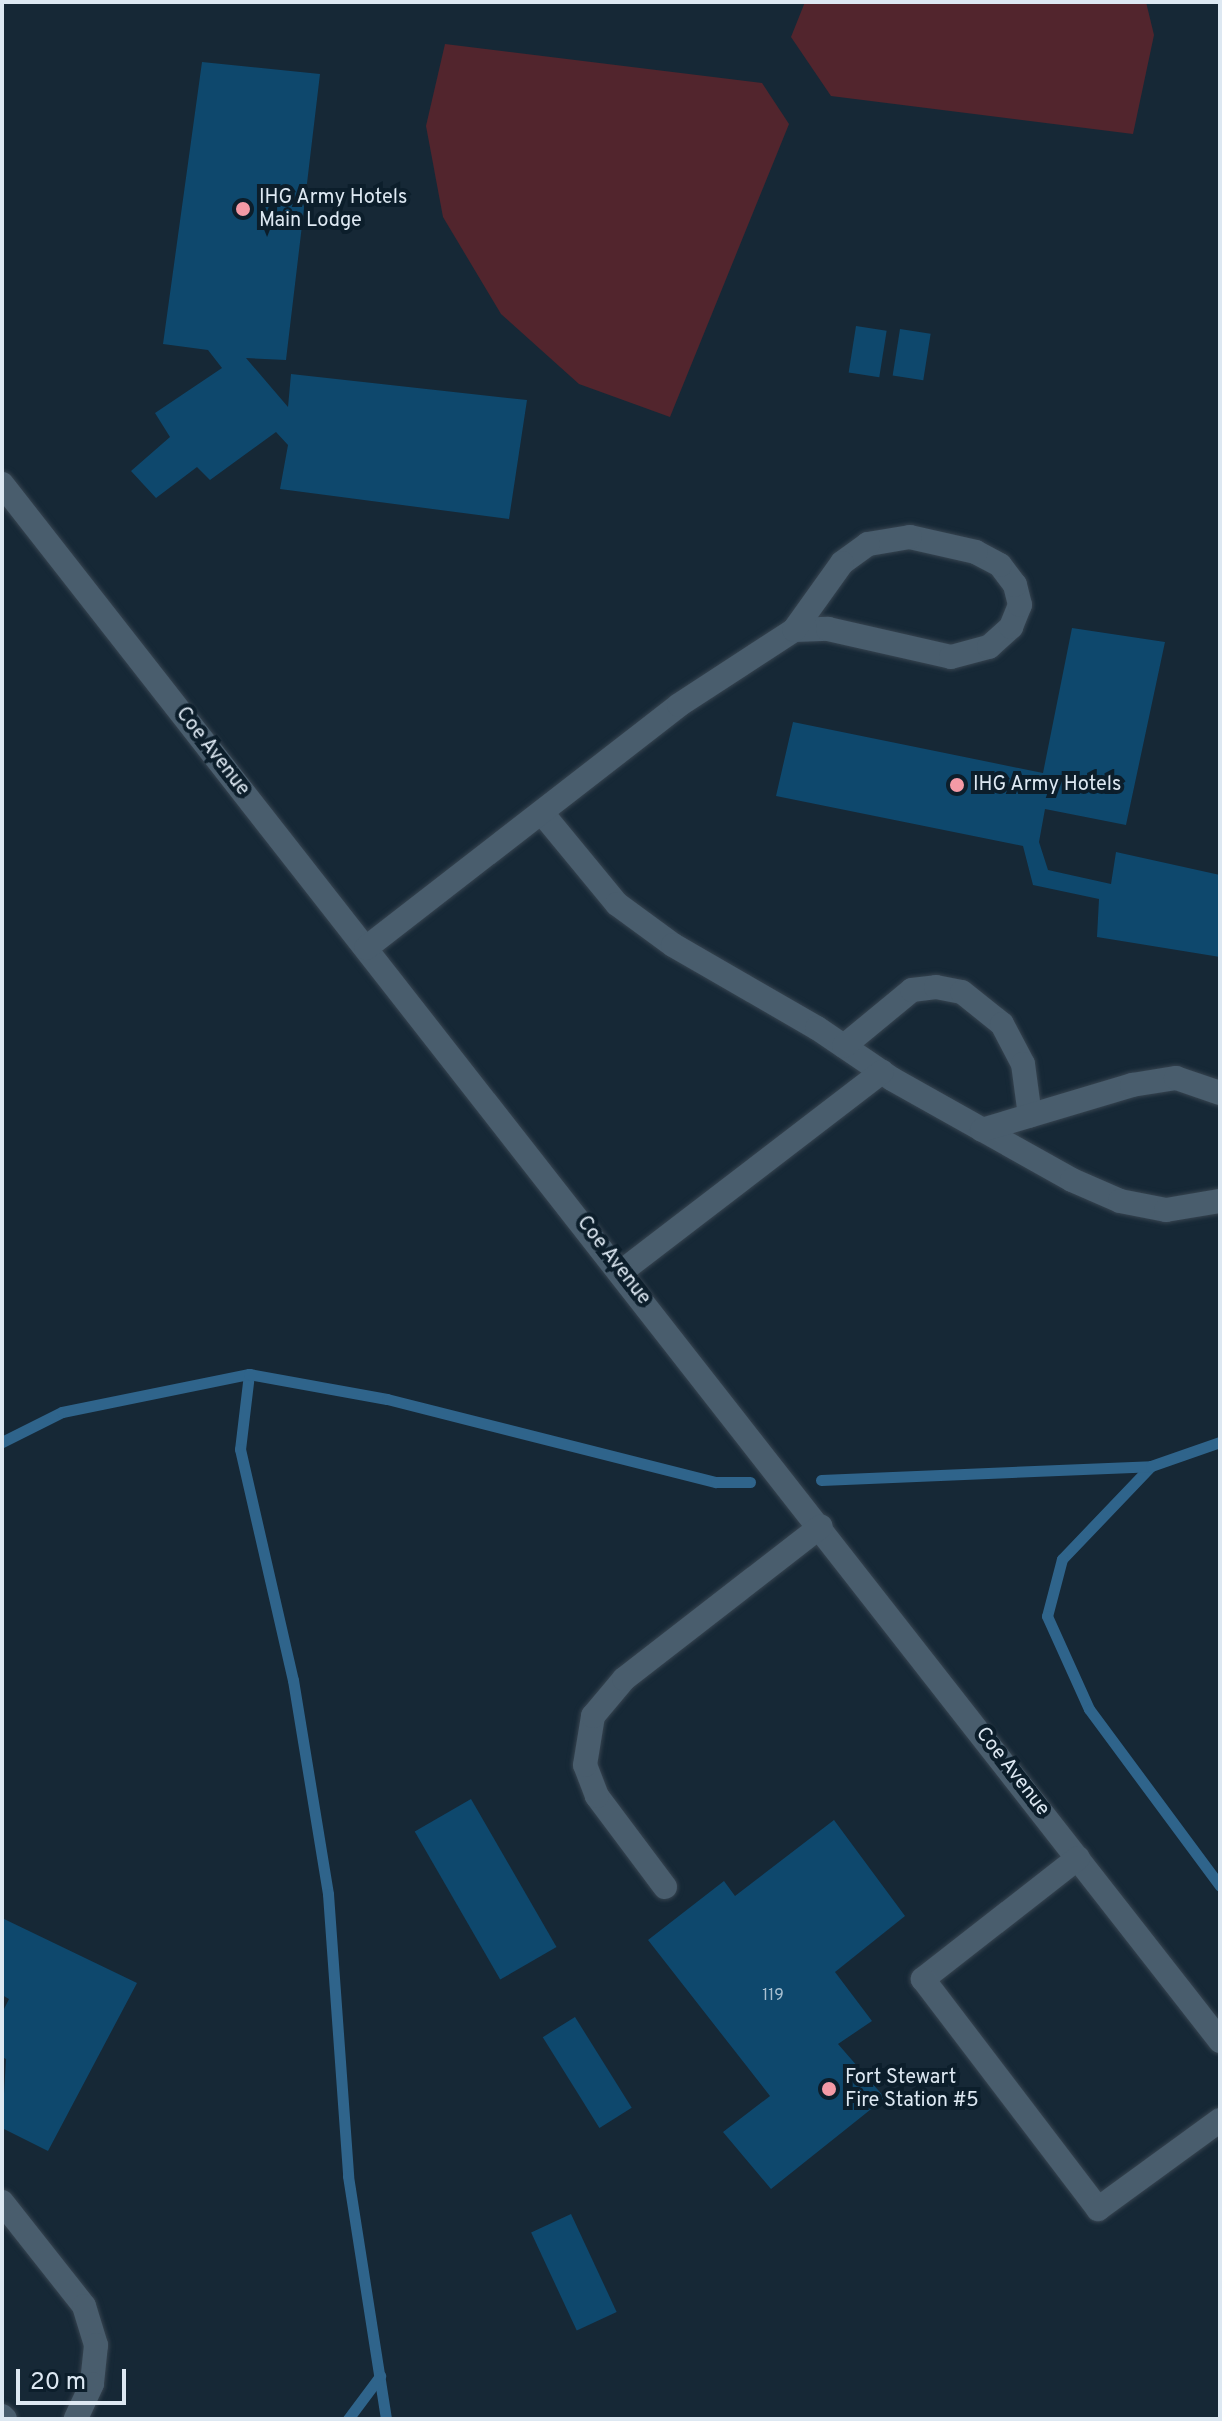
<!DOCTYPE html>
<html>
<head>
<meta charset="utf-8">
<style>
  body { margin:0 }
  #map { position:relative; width:1222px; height:2421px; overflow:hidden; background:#162836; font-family:Overpass,sans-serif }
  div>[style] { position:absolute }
  .green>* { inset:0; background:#52252d }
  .stream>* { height:11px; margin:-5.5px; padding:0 5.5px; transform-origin:5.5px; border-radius:5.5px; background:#2f648b }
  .building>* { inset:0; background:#0e486d; transform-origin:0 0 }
  .roads { filter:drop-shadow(0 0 2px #374450) drop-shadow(0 0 2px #374450) }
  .minor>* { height:24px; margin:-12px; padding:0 12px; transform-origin:12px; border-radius:12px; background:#495d6d }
  .dots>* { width:22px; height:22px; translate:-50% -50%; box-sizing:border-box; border:4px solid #0c1e2b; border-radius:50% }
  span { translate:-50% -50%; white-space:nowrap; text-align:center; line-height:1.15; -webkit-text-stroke:8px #0c1e2b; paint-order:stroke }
  .number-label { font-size:16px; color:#a9c0d1 }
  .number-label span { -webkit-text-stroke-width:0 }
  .poi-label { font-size:20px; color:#dde8f2 }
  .left { translate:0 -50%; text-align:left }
  .street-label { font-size:20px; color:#dde8f2 }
  .frame { position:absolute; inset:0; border:4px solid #dde8f2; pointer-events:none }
  .scale { position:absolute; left:16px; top:2369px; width:110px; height:36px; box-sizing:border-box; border:4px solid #dde8f2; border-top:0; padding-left:10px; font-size:24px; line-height:28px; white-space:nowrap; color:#dde8f2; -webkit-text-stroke:6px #0c1e2b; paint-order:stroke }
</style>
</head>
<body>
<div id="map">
  <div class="green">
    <div style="clip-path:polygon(805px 2px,1146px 2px,1154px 35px,1133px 134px,831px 96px,791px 37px)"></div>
    <div style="clip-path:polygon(445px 44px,762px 83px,789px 124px,670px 417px,579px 384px,501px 314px,443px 217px,426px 126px)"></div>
  </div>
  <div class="stream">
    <div style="left:249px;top:1374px;width:76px;rotate:96.8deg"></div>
    <div style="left:240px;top:1449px;width:237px;rotate:77.1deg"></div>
    <div style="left:293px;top:1680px;width:217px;rotate:80.7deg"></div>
    <div style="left:328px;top:1894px;width:283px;rotate:85.9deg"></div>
    <div style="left:348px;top:2176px;width:246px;rotate:81.1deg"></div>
    <div style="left:2px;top:1442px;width:67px;rotate:-26.6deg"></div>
    <div style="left:62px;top:1412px;width:191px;rotate:-11.5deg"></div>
    <div style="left:249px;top:1374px;width:140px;rotate:10.3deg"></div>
    <div style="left:387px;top:1399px;width:339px;rotate:14.2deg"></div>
    <div style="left:716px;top:1482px;width:34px"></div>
    <div style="left:1151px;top:1466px;width:129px;rotate:133.7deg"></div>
    <div style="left:1062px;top:1559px;width:59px;rotate:104.7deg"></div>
    <div style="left:1047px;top:1616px;width:102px;rotate:65.7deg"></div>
    <div style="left:1089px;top:1709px;width:220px;rotate:53.5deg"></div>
    <div style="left:821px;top:1480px;width:330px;rotate:-2.4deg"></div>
    <div style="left:1151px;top:1466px;width:73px;rotate:-19.2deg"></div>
    <div style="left:348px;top:2419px;width:54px;rotate:-53.3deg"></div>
  </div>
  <div class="building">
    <div style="clip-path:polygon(202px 62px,320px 74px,286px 360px,246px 358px,288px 407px,291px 374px,527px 400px,509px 519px,280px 489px,288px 445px,276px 432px,210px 480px,197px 467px,156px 498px,131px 471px,170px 437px,155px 413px,222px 368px,208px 350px,163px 344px)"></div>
    <div style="left:856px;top:326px;width:31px;height:47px;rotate:9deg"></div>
    <div style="left:900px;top:329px;width:31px;height:47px;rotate:9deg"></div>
    <div style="clip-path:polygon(1072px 628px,1165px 642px,1126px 825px,1045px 809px,1039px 842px,1048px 870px,1111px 884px,1116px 852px,1220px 875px,1220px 957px,1097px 937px,1099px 899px,1033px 885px,1023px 846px,776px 796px,793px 722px,1043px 773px)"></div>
    <div style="left:471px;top:1799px;width:171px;height:65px;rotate:60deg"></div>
    <div style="clip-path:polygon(834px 1820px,905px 1916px,835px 1972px,872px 2021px,838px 2044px,885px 2098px,771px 2189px,723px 2132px,770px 2096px,648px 1940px,724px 1881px,735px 1896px)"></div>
    <div style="clip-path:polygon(2px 1918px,137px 1983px,48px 2151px,2px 2128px,6px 2059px,2px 2057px,2px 2013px,9px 1999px,2px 1995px)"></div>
    <div style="left:575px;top:2017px;width:107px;height:38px;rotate:58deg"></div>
    <div style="left:571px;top:2214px;width:108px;height:44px;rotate:65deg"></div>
  </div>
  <div class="roads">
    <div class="minor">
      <div style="left:2px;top:484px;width:1977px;rotate:51.96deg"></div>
      <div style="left:542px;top:813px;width:118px;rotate:50.5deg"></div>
      <div style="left:617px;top:904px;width:69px;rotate:36.2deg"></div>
      <div style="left:673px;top:945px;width:166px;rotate:30deg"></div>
      <div style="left:817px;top:1028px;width:91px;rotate:34.2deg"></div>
      <div style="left:892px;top:1079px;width:206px;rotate:29.3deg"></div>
      <div style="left:1072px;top:1180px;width:52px;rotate:23.6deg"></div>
      <div style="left:1120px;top:1201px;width:47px;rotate:11.1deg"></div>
      <div style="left:1166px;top:1210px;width:55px;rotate:-9.5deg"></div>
      <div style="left:366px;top:948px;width:396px;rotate:-37.8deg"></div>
      <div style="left:679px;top:705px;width:137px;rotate:-33.1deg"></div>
      <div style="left:794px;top:630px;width:34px;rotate:-2deg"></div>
      <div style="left:828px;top:629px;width:126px;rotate:12.8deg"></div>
      <div style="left:951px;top:657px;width:39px;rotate:-15deg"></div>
      <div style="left:989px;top:647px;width:30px;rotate:-42deg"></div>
      <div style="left:1011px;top:627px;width:24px;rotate:-68deg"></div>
      <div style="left:1020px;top:605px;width:21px;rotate:-104deg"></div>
      <div style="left:1015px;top:585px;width:25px;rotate:-127deg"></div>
      <div style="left:1000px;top:565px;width:27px;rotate:-152deg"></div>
      <div style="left:976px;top:552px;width:68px;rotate:-167.2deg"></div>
      <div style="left:910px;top:537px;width:43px;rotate:170.5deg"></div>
      <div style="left:868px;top:544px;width:32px;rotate:144deg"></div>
      <div style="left:842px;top:563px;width:82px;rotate:125.6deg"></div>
      <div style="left:844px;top:1046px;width:88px;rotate:-39.5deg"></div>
      <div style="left:912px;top:990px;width:24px;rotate:-7deg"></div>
      <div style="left:936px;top:987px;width:26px;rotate:11deg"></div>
      <div style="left:962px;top:992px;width:51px;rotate:38.7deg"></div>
      <div style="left:1002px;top:1024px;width:45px;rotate:62.3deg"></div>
      <div style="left:1023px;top:1064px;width:52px;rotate:82.3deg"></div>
      <div style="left:982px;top:1130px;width:157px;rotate:-16.7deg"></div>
      <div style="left:1132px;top:1085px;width:45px;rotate:-9deg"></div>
      <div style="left:1176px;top:1078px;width:46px;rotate:18.8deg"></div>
      <div style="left:621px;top:1272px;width:329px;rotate:-37.5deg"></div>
      <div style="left:1078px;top:1858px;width:197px;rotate:142deg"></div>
      <div style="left:923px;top:1979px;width:289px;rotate:52.7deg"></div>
      <div style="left:1098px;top:2209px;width:151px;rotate:-36.1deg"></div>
      <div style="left:665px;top:1887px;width:114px;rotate:-126.8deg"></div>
      <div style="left:597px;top:1796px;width:33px;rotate:-111deg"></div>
      <div style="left:585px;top:1765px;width:50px;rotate:-80.7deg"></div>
      <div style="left:593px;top:1716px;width:48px;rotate:-50deg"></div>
      <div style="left:624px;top:1679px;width:249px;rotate:-37.8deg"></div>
      <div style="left:2px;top:2202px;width:132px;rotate:51.7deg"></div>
      <div style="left:84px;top:2306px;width:41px;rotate:72.9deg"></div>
      <div style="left:96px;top:2345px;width:39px;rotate:96deg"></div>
      <div style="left:92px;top:2384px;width:38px;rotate:115deg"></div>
      <div style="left:2px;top:2416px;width:4px;rotate:45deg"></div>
    </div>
  </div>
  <div class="dots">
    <div style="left:243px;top:209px;background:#f49aa6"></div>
    <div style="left:957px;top:785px;background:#f49aa6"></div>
    <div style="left:829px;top:2089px;background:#f49aa6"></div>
  </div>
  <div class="number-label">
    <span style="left:773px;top:1996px">119</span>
  </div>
  <div class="poi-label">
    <span class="left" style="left:259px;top:210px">IHG Army Hotels<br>Main Lodge</span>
    <span class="left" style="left:973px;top:785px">IHG Army Hotels</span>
    <span class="left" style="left:845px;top:2090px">Fort Stewart<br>Fire Station #5</span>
  </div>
  <div class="street-label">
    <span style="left:212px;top:752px;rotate:52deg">Coe Avenue</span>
    <span style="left:613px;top:1261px;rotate:52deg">Coe Avenue</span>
    <span style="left:1012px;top:1772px;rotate:52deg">Coe Avenue</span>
  </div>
  <div class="frame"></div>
  <div class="scale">20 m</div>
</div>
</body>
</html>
